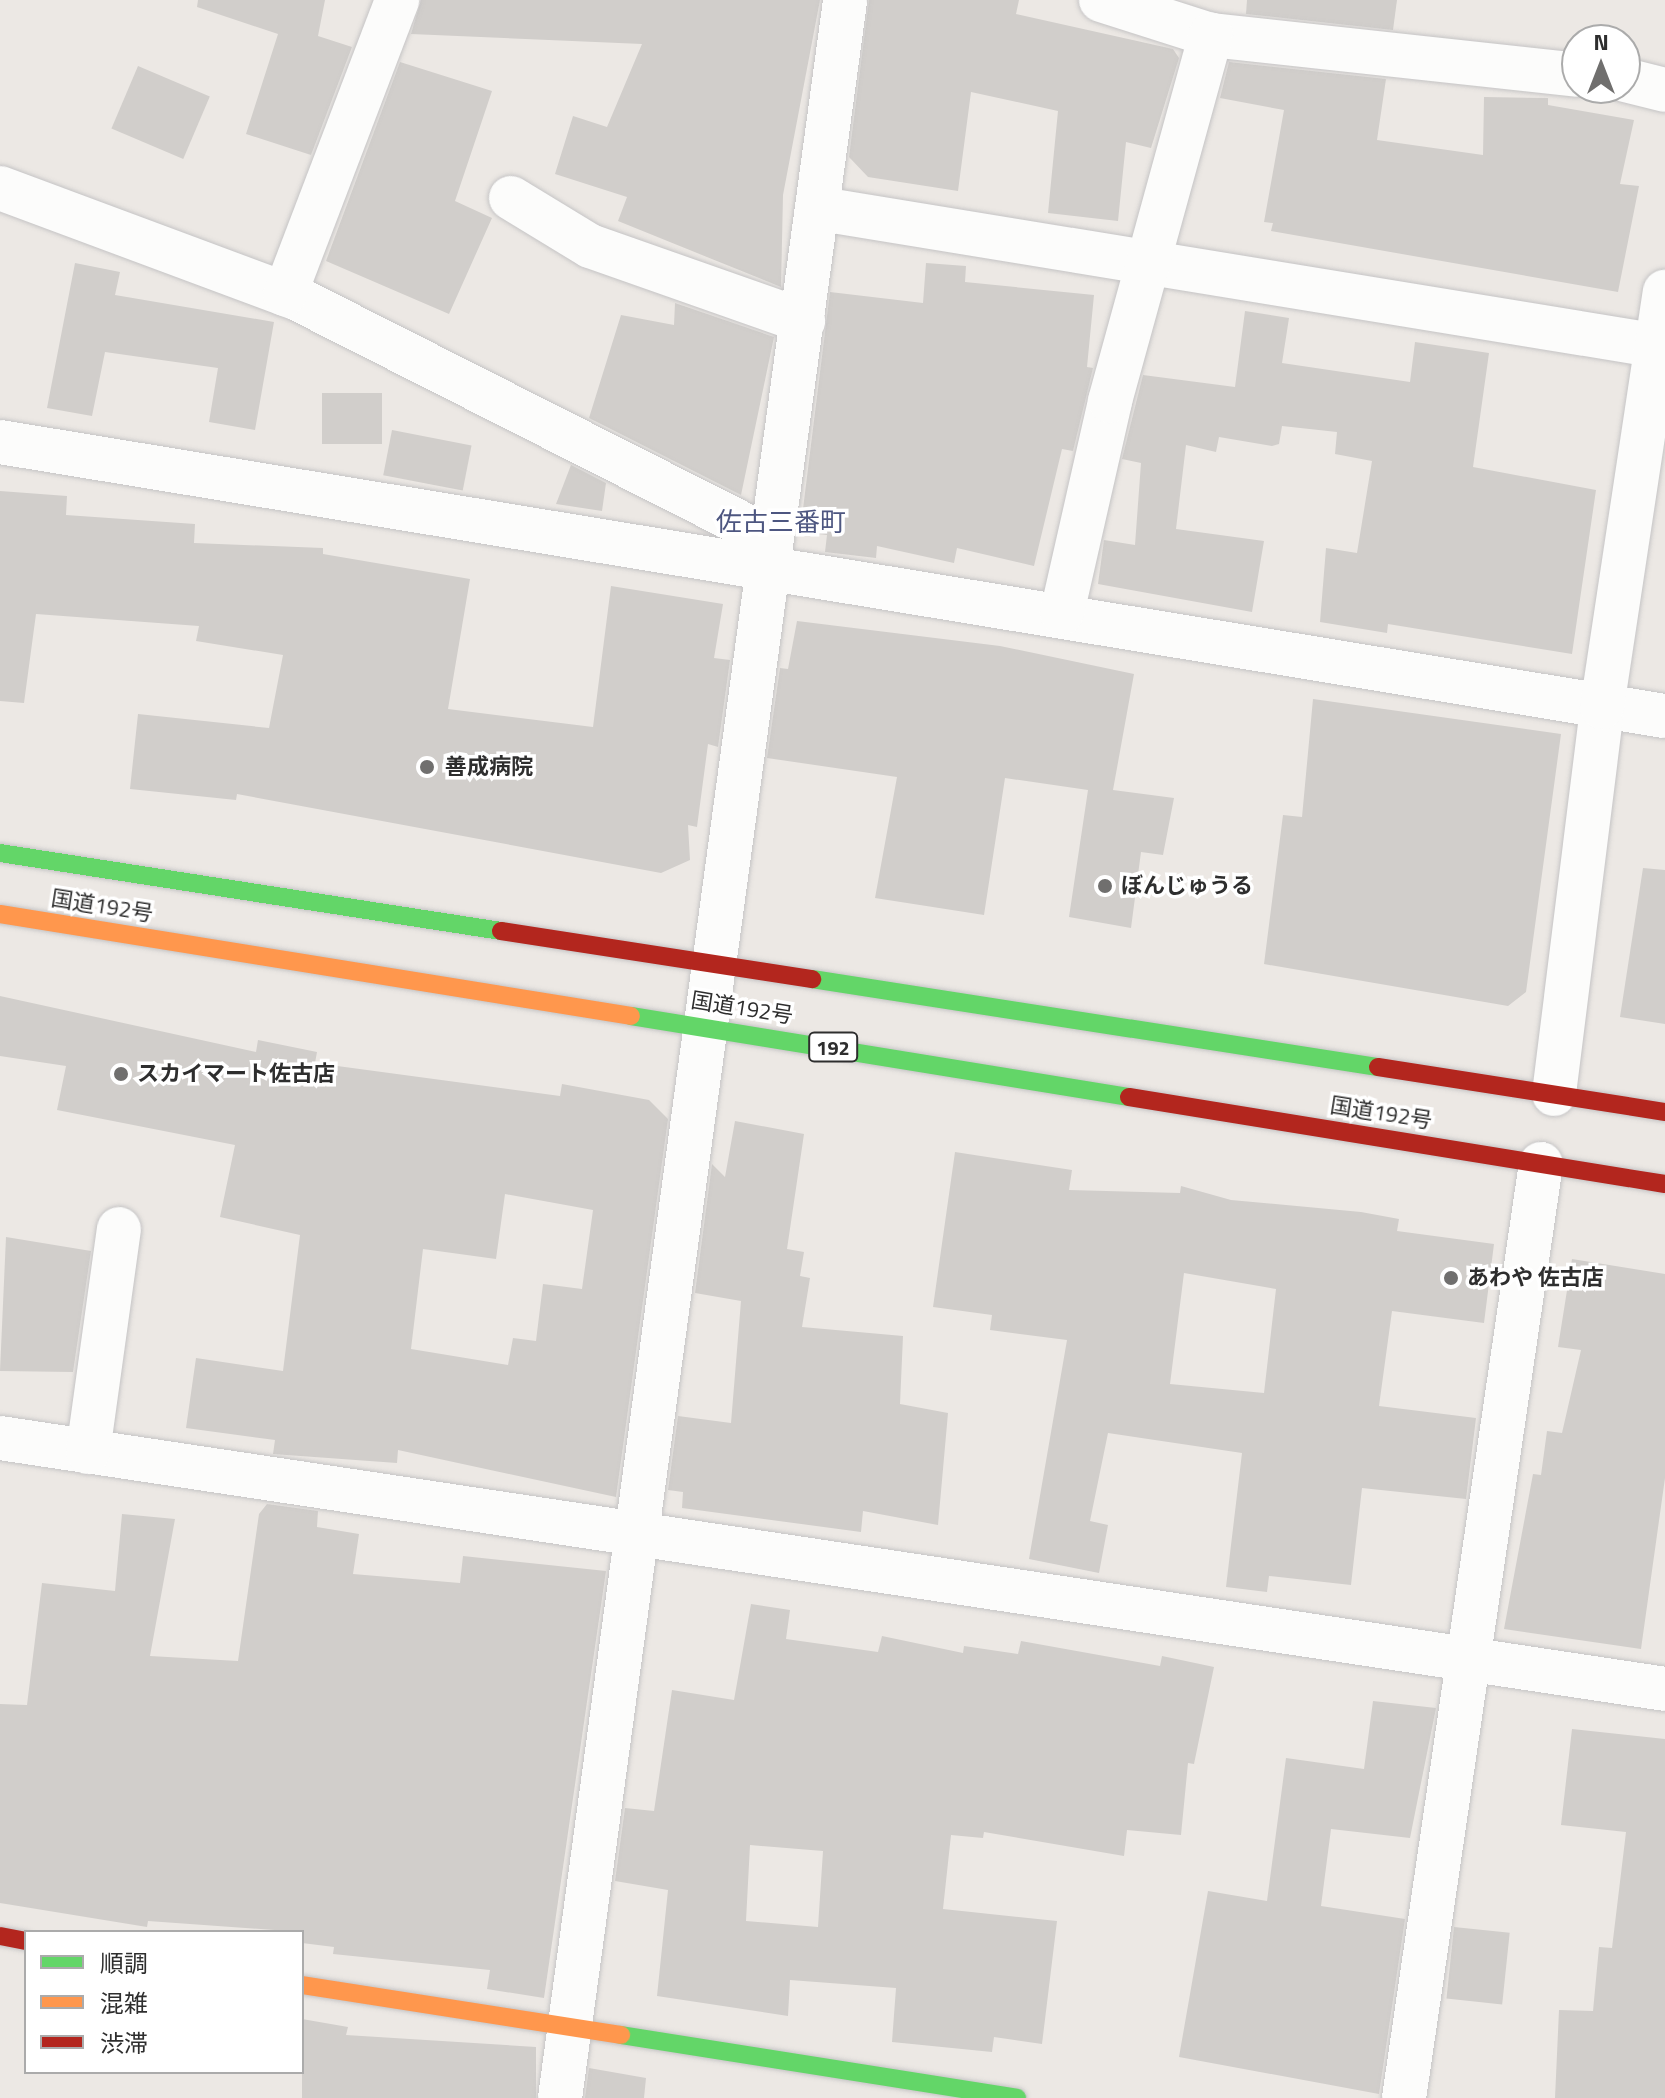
<!DOCTYPE html>
<html>
<head>
<meta charset="utf-8">
<style>
  body { margin:0 }
  #map { position:relative; width:1665px; height:2098px; overflow:hidden; background:#ece8e4; font-family:"Titillium Web","Noto Sans JP",sans-serif }
  div>[style] { position:absolute }
  .building>* { inset:0; background:#d1cecb; transform-origin:0 0 }
  .roads { filter:drop-shadow(0 0 2px #c5c4c5) drop-shadow(0 0 2px #c5c4c5) }
  .street>* { height:44px; margin:-22px; padding:0 22px; transform-origin:22px; border-radius:22px; background:#fcfcfb }
  .fast>* { height:18px; margin:-9px; padding:0 9px; transform-origin:9px; border-radius:9px; background:#63d668 }
  .slow>* { height:18px; margin:-9px; padding:0 9px; transform-origin:9px; border-radius:9px; background:#ff974d }
  .jam>* { height:18px; margin:-9px; padding:0 9px; transform-origin:9px; border-radius:9px; background:#b3261e }
  .dots>* { width:22px; height:22px; translate:-50% -50%; box-sizing:border-box; border:4px solid #fff; border-radius:50% }
  span { translate:-50% -50%; white-space:nowrap; text-align:center; line-height:1.15; -webkit-text-stroke:7px #fff; paint-order:stroke }
  .shield-label span { padding:2px 6px; background:#fff; border:2px solid; border-radius:6px; -webkit-text-stroke-width:0 }
  .shield-label { font-size:20px; color:#2e2e2e; font-weight:700 }
  .poi-label { font-size:22px; color:#2e2e2e; font-weight:700 }
  .left { translate:0 -50%; text-align:left }
  .street-label { font-size:22px; color:#2e2e2e }
  .quarter-label { font-size:26px; color:#4d5680 }
  .legend { position:absolute; left:24px; top:1930px; width:280px; height:144px; box-sizing:border-box; background:#fff; border:2px solid #ababab; margin:0; padding:10px 14px; list-style:none; font-size:24px; color:#2e2e2e }
  .legend li { display:flex; align-items:center; gap:16px; height:40px }
  .legend b { width:40px; border:2px solid #ababab }
  .north { position:absolute; left:1561px; top:24px; width:80px; height:80px; box-sizing:border-box; background:#fff; border:2px solid #ababab; border-radius:50%; rotate:0deg; font-size:22px; font-weight:700; line-height:32px; text-align:center; color:#2e2e2e }
  .north::after { content:''; display:block; margin:auto; width:28px; height:36px; background:#706f6e; clip-path:polygon(50% 0,100% 100%,50% 72%,0 100%) }
</style>
</head>
<body>
<div id="map">
  <div class="building">
    <div style="clip-path:polygon(198px 0,325px 0,318px 36px,352px 47px,311px 155px,246px 134px,278px 34px,197px 7px)"></div>
    <div style="clip-path:polygon(421px 0,820px 0,783px 195px,781px 287px,618px 221px,627px 197px,555px 174px,573px 116px,607px 127px,642px 44px,411px 34px)"></div>
    <div style="clip-path:polygon(869px 0,1019px 0,1016px 14px,1173px 49px,1179px 58px,1151px 148px,1126px 142px,1118px 221px,1048px 213px,1058px 111px,971px 92px,958px 191px,868px 177px,849px 157px)"></div>
    <div style="clip-path:polygon(1247px 0,1397px 0,1393px 30px,1246px 14px)"></div>
    <div style="clip-path:polygon(400px 62px,492px 91px,455px 201px,492px 218px,449px 314px,326px 261px)"></div>
    <div style="clip-path:polygon(1229px 62px,1386px 79px,1377px 140px,1483px 155px,1484px 97px,1548px 98px,1548px 105px,1634px 120px,1620px 184px,1639px 186px,1618px 292px,1271px 231px,1273px 223px,1264px 222px,1284px 110px,1220px 98px)"></div>
    <div style="left:138px;top:66px;width:78px;height:68px;rotate:23deg"></div>
    <div style="clip-path:polygon(75px 263px,120px 272px,115px 295px,274px 322px,255px 430px,209px 422px,218px 368px,105px 352px,92px 416px,47px 408px)"></div>
    <div style="clip-path:polygon(926px 263px,966px 266px,965px 282px,1094px 295px,1087px 367px,1093px 368px,1073px 451px,1062px 449px,1034px 566px,957px 548px,954px 563px,877px 546px,876px 558px,825px 552px,827px 535px,809px 533px,811px 520px,802px 517px,830px 292px,923px 303px)"></div>
    <div style="clip-path:polygon(675px 303px,774px 337px,741px 495px,589px 418px,621px 315px,674px 325px)"></div>
    <div style="clip-path:polygon(1245px 311px,1289px 318px,1282px 363px,1410px 382px,1415px 342px,1489px 353px,1473px 467px,1596px 490px,1572px 654px,1388px 624px,1387px 633px,1320px 622px,1326px 548px,1357px 553px,1372px 461px,1335px 454px,1337px 432px,1282px 426px,1279px 444px,1272px 446px,1219px 437px,1216px 452px,1186px 445px,1176px 529px,1264px 541px,1252px 612px,1098px 584px,1104px 540px,1135px 545px,1141px 463px,1122px 459px,1143px 375px,1235px 387px)"></div>
    <div style="left:322px;top:393px;width:60px;height:51px"></div>
    <div style="left:392px;top:430px;width:81px;height:46px;rotate:11deg"></div>
    <div style="clip-path:polygon(571px 465px,606px 483px,602px 511px,556px 504px)"></div>
    <div style="clip-path:polygon(0 491px,67px 496px,66px 515px,195px 524px,194px 543px,323px 548px,323px 554px,470px 579px,448px 709px,593px 727px,611px 586px,723px 604px,714px 658px,730px 660px,718px 747px,708px 744px,697px 827px,688px 825px,690px 860px,661px 873px,237px 794px,236px 800px,130px 789px,138px 714px,269px 728px,283px 655px,196px 641px,199px 626px,36px 614px,24px 703px,0 701px)"></div>
    <div style="clip-path:polygon(797px 621px,1000px 646px,1134px 674px,1113px 790px,1174px 798px,1163px 855px,1141px 852px,1131px 928px,1069px 917px,1088px 790px,1005px 778px,984px 915px,875px 898px,897px 777px,767px 758px,780px 668px,788px 669px)"></div>
    <div style="clip-path:polygon(1313px 699px,1561px 734px,1526px 992px,1508px 1006px,1264px 964px,1283px 815px,1302px 817px)"></div>
    <div style="clip-path:polygon(1643px 868px,1665px 870px,1665px 1024px,1620px 1017px)"></div>
    <div style="clip-path:polygon(evenodd,0 996px,256px 1052px,258px 1040px,317px 1052px,315px 1063px,560px 1096px,562px 1084px,649px 1100px,668px 1119px,616px 1497px,398px 1450px,397px 1463px,273px 1454px,275px 1440px,186px 1428px,196px 1358px,283px 1371px,300px 1235px,220px 1217px,235px 1145px,57px 1110px,66px 1066px,0 1056px,0 996px,505px 1194px,593px 1210px,582px 1289px,543px 1284px,536px 1341px,513px 1338px,508px 1365px,411px 1349px,423px 1249px,496px 1259px,505px 1194px)"></div>
    <div style="clip-path:polygon(735px 1121px,804px 1134px,787px 1249px,804px 1252px,800px 1276px,810px 1278px,802px 1327px,903px 1336px,900px 1404px,948px 1413px,938px 1525px,863px 1511px,861px 1532px,682px 1508px,683px 1492px,668px 1490px,678px 1416px,731px 1423px,741px 1301px,695px 1293px,712px 1164px,725px 1177px)"></div>
    <div style="clip-path:polygon(evenodd,955px 1152px,1072px 1170px,1069px 1190px,1180px 1193px,1181px 1186px,1231px 1200px,1361px 1212px,1399px 1219px,1397px 1231px,1494px 1244px,1484px 1323px,1392px 1311px,1379px 1406px,1476px 1418px,1466px 1499px,1362px 1488px,1351px 1585px,1269px 1576px,1267px 1592px,1226px 1587px,1242px 1453px,1108px 1433px,1090px 1521px,1108px 1525px,1099px 1573px,1029px 1559px,1067px 1340px,990px 1330px,992px 1315px,933px 1307px,955px 1152px,1184px 1273px,1276px 1289px,1264px 1393px,1170px 1384px,1184px 1273px)"></div>
    <div style="clip-path:polygon(6px 1237px,91px 1251px,73px 1372px,0 1371px)"></div>
    <div style="clip-path:polygon(1572px 1259px,1665px 1274px,1665px 1478px,1641px 1649px,1504px 1629px,1533px 1474px,1541px 1475px,1547px 1431px,1562px 1433px,1581px 1350px,1558px 1347px)"></div>
    <div style="clip-path:polygon(267px 1504px,318px 1511px,317px 1527px,359px 1534px,353px 1574px,460px 1583px,463px 1556px,606px 1571px,544px 1998px,487px 1989px,490px 1970px,333px 1954px,334px 1947px,302px 1943px,302px 1932px,148px 1921px,147px 1927px,0 1903px,0 1704px,27px 1705px,42px 1583px,115px 1591px,122px 1514px,175px 1519px,150px 1656px,238px 1661px,259px 1514px)"></div>
    <div style="clip-path:polygon(evenodd,751px 1604px,790px 1610px,786px 1639px,878px 1652px,882px 1636px,963px 1653px,964px 1646px,1018px 1654px,1021px 1641px,1160px 1666px,1162px 1656px,1214px 1667px,1194px 1764px,1188px 1763px,1181px 1835px,1127px 1830px,1124px 1856px,984px 1832px,983px 1838px,951px 1835px,943px 1909px,1057px 1921px,1042px 2044px,994px 2037px,992px 2052px,892px 2042px,896px 1988px,790px 1980px,788px 2016px,657px 1996px,668px 1890px,615px 1881px,625px 1808px,654px 1811px,672px 1690px,734px 1700px,751px 1604px,750px 1845px,823px 1851px,818px 1927px,746px 1921px,750px 1845px)"></div>
    <div style="clip-path:polygon(1373px 1701px,1436px 1708px,1410px 1838px,1331px 1829px,1321px 1906px,1405px 1919px,1379px 2094px,1179px 2057px,1208px 1891px,1267px 1901px,1286px 1758px,1364px 1769px)"></div>
    <div style="clip-path:polygon(1572px 1729px,1665px 1739px,1665px 2098px,1555px 2098px,1559px 2010px,1593px 2011px,1599px 1947px,1612px 1948px,1626px 1832px,1561px 1825px)"></div>
    <div style="left:1454px;top:1927px;width:56px;height:72px;rotate:6deg"></div>
    <div style="clip-path:polygon(302px 2019px,348px 2027px,346px 2035px,536px 2047px,536px 2098px,302px 2098px)"></div>
    <div style="clip-path:polygon(589px 2068px,646px 2078px,644px 2098px,585px 2098px)"></div>
  </div>
  <div class="roads">
    <div class="street">
      <div style="left:1101px;top:0;width:115px;rotate:17.7deg"></div>
      <div style="left:1211px;top:35px;width:368px;rotate:6.2deg"></div>
      <div style="left:1625px;top:80px;width:41px;rotate:14deg"></div>
      <div style="left:0;top:188px;width:316px;rotate:20.4deg"></div>
      <div style="left:296px;top:298px;width:529px;rotate:26.86deg"></div>
      <div style="left:511px;top:198px;width:92px;rotate:31.3deg"></div>
      <div style="left:590px;top:246px;width:226px;rotate:19.4deg"></div>
      <div style="left:821px;top:209px;width:855px;rotate:9.29deg"></div>
      <div style="left:285px;top:294px;width:315px;rotate:-69.1deg"></div>
      <div style="left:0;top:442px;width:1687px;rotate:9.35deg"></div>
      <div style="left:1062px;top:613px;width:217px;rotate:-77.2deg"></div>
      <div style="left:1110px;top:401px;width:380px;rotate:-74.6deg"></div>
      <div style="left:1554px;top:1094px;width:390px;rotate:-82.9deg"></div>
      <div style="left:1602px;top:707px;width:420px;rotate:-81.4deg"></div>
      <div style="left:0;top:1438px;width:1684px;rotate:8.57deg"></div>
      <div style="left:88px;top:1452px;width:225px;rotate:-82.1deg"></div>
      <div style="left:560px;top:2098px;width:2117px;rotate:-82.26deg"></div>
      <div style="left:1404px;top:2098px;width:944px;rotate:-81.66deg"></div>
    </div>
    <div class="fast">
      <div style="left:0;top:853px;width:507px;rotate:8.85deg"></div>
      <div style="left:812px;top:979px;width:573px;rotate:8.84deg"></div>
      <div style="left:631px;top:1016px;width:505px;rotate:9.24deg"></div>
      <div style="left:621px;top:2035px;width:401px;rotate:9deg"></div>
    </div>
    <div class="slow">
      <div style="left:0;top:914px;width:639px;rotate:9.18deg"></div>
      <div style="left:302px;top:1985px;width:323px;rotate:8.9deg"></div>
    </div>
    <div class="jam">
      <div style="left:501px;top:931px;width:315px;rotate:8.8deg"></div>
      <div style="left:1378px;top:1067px;width:291px;rotate:8.9deg"></div>
      <div style="left:1129px;top:1097px;width:543px;rotate:9.22deg"></div>
      <div style="left:0;top:1936px;width:26px;rotate:11deg"></div>
    </div>
  </div>
  <div class="dots">
    <div style="left:427px;top:767px;background:#706f6e"></div>
    <div style="left:1105px;top:886px;background:#706f6e"></div>
    <div style="left:121px;top:1074px;background:#706f6e"></div>
    <div style="left:1451px;top:1278px;background:#706f6e"></div>
  </div>
  <div class="shield-label">
    <span style="left:833px;top:1047px">192</span>
  </div>
  <div class="poi-label">
    <span class="left" style="left:445px;top:767px">善成病院</span>
    <span class="left" style="left:1121px;top:886px">ぼんじゅうる</span>
    <span class="left" style="left:137px;top:1074px">スカイマート佐古店</span>
    <span class="left" style="left:1467px;top:1278px">あわや 佐古店</span>
  </div>
  <div class="street-label">
    <span style="left:102px;top:906px;rotate:9deg">国道192号</span>
    <span style="left:742px;top:1008px;rotate:9deg">国道192号</span>
    <span style="left:1381px;top:1113px;rotate:9deg">国道192号</span>
  </div>
  <div class="quarter-label">
    <span style="left:781px;top:522px">佐古三番町</span>
  </div>
  <ul class="legend">
  <li><b style="height:10px;background:#63d668"></b>順調</li>
  <li><b style="height:10px;background:#ff974d"></b>混雑</li>
  <li><b style="height:10px;background:#b3261e"></b>渋滞</li>
  </ul>
  <div class="north">N</div>
</div>
</body>
</html>
